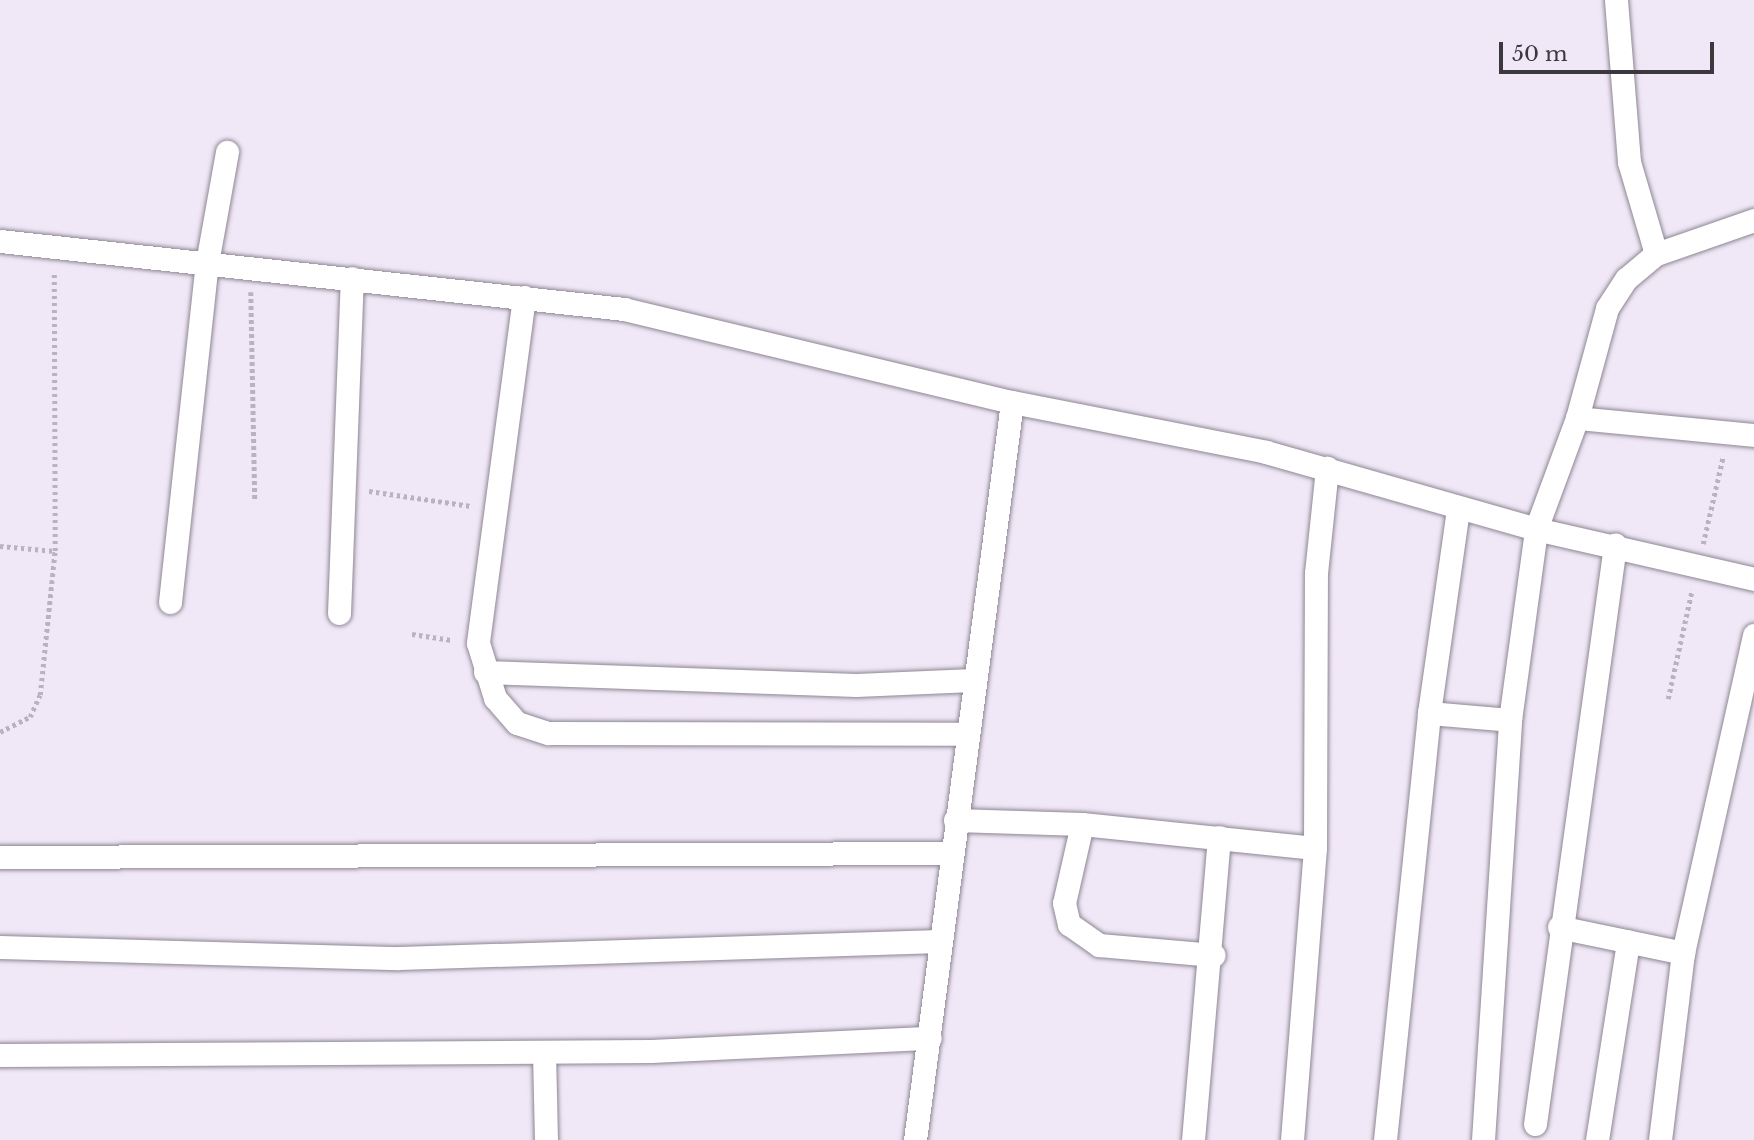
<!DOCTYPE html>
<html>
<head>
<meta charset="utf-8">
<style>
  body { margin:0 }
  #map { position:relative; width:1754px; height:1140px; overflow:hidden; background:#f1e8f7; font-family:"Libre Baskerville",serif }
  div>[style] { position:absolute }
  .path>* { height:4.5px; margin-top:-2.25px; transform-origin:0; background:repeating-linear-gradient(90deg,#bab3bf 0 3.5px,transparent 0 7px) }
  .roads { filter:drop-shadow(0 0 2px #8e8693) drop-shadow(0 0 2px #8e8693) }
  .street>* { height:23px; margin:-11.5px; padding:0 11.5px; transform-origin:11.5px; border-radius:11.5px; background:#fff }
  span { translate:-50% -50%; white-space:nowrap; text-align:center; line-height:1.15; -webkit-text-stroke:5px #f1e8f7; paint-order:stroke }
  .scale { position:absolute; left:1499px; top:42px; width:215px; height:32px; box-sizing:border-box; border:4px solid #3b383e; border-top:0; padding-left:9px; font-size:21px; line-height:24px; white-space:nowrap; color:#3b383e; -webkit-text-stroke:5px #f1e8f7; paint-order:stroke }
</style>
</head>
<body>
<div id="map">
  <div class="path">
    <div style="left:251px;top:292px;width:209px;rotate:88.9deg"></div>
    <div style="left:369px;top:491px;width:103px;rotate:8.4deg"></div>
    <div style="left:1703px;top:544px;width:89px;rotate:-77.1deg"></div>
    <div style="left:0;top:546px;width:55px;rotate:5.2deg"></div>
    <div style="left:412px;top:634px;width:40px;rotate:8.5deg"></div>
    <div style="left:1668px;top:699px;width:112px;rotate:-77.6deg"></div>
    <div style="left:0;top:732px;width:34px;rotate:-27deg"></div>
    <div style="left:30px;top:717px;width:24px;rotate:-66deg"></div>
    <div style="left:40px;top:695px;width:145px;rotate:-84.1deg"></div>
    <div style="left:55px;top:551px;width:279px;rotate:-90.2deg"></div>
  </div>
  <div class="roads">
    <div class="street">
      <div style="left:1616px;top:0;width:163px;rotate:85.4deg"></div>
      <div style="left:1629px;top:162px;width:96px;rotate:73.6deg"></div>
      <div style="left:0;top:241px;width:628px;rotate:6.22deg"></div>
      <div style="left:624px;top:309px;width:399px;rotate:13.5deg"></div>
      <div style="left:1012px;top:402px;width:259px;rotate:11.1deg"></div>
      <div style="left:1266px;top:452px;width:281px;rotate:15.9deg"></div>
      <div style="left:1536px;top:529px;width:224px;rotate:12.9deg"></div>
      <div style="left:524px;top:297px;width:349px;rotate:97.6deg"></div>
      <div style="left:478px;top:643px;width:58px;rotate:72.8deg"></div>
      <div style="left:495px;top:698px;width:33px;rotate:49deg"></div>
      <div style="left:517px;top:723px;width:33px;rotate:18deg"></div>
      <div style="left:548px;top:733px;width:418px;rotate:0.1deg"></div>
      <div style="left:1577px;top:418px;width:178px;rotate:5.5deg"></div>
      <div style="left:170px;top:602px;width:341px;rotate:-83.8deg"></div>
      <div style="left:207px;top:263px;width:113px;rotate:-79.8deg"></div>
      <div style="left:339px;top:613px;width:335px;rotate:-87.8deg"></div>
      <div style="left:485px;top:672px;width:371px;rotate:2deg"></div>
      <div style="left:856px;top:685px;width:117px;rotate:-2.4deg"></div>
      <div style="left:1429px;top:713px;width:81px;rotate:4.9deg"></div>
      <div style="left:955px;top:820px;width:127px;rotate:1.8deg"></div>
      <div style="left:1082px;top:824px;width:234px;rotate:5.9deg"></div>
      <div style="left:1082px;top:824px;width:81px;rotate:102.8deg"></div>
      <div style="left:1064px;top:903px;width:22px;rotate:77deg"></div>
      <div style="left:1069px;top:924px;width:37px;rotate:35deg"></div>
      <div style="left:1099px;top:945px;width:115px;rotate:5deg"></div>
      <div style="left:0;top:857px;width:951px;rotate:-0.24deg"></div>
      <div style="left:1559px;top:927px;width:127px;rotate:11.8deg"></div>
      <div style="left:0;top:947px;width:399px;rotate:1.6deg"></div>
      <div style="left:399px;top:958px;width:541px;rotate:-1.8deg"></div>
      <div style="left:544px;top:1052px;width:88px;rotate:88.7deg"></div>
      <div style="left:0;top:1055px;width:651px;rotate:-0.35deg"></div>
      <div style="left:651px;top:1051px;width:279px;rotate:-2.7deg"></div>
      <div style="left:1535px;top:1124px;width:585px;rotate:-82.13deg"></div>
      <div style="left:915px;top:1140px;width:744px;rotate:-82.51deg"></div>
      <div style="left:1193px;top:1140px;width:304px;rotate:-85.1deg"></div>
      <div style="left:1292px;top:1140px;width:293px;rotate:-85.5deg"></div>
      <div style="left:1315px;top:848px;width:275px;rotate:-89.8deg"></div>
      <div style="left:1316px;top:573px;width:106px;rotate:-84deg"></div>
      <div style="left:1385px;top:1140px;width:429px;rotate:-84.1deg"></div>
      <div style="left:1429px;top:713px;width:207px;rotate:-81.9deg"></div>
      <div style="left:1483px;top:1140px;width:421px;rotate:-86.3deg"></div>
      <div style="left:1510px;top:720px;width:193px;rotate:-82.2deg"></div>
      <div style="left:1536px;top:529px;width:118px;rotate:-69.7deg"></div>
      <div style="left:1577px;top:418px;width:114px;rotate:-74.7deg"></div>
      <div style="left:1607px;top:308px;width:35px;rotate:-57deg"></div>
      <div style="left:1626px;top:279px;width:39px;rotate:-40deg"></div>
      <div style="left:1656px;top:254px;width:104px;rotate:-19.1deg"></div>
      <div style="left:1597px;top:1140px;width:201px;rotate:-81.1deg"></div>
      <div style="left:1660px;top:1140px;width:188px;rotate:-83deg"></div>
      <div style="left:1683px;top:953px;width:326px;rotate:-77.4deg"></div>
    </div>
  </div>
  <div class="scale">50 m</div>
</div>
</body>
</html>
